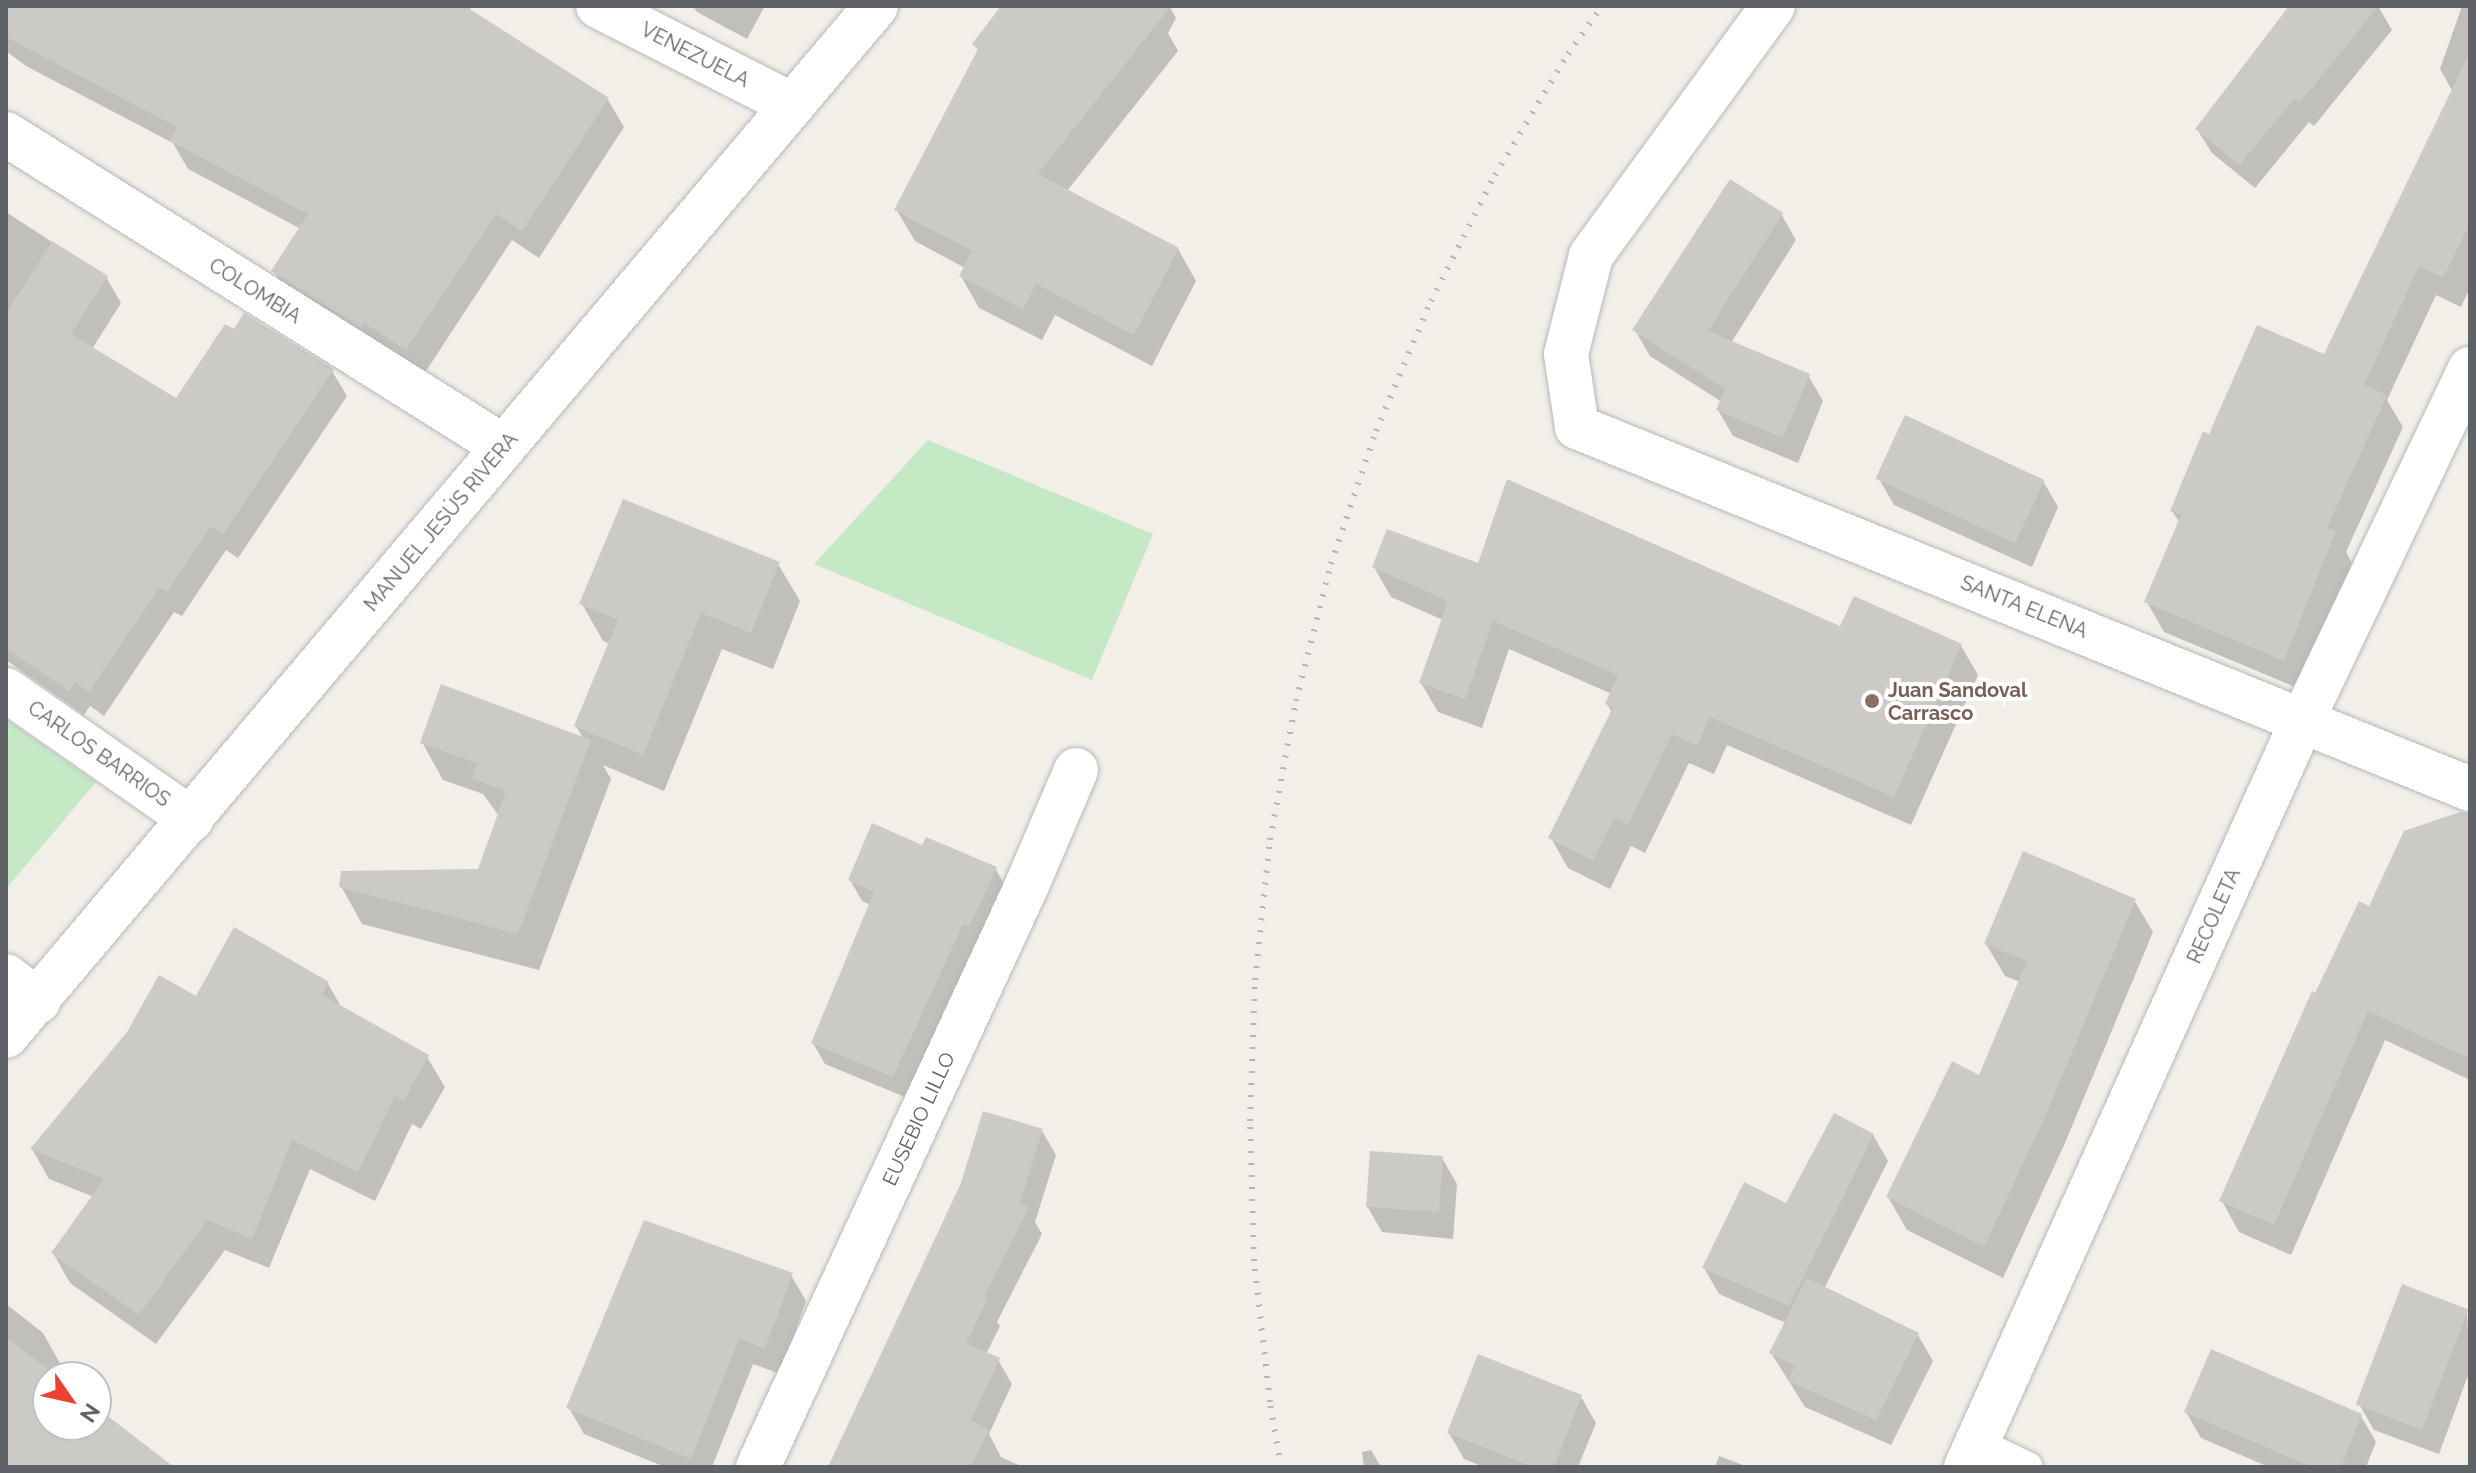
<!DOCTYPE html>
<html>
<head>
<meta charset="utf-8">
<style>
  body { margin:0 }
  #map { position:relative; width:2476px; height:1473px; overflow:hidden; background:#f1efe8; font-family:Raleway,sans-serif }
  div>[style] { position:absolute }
  .green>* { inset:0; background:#c5e8c5 }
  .shadow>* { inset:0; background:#0003 }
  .building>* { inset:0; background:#cccac5; transform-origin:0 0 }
  .roads { filter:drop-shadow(0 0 2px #b5b8bc) drop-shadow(0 0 2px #b5b8bc) }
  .lane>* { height:30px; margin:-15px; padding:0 15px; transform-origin:15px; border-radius:15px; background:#fff }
  .street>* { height:44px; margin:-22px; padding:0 22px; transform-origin:22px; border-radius:22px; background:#fff }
  .secondary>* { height:44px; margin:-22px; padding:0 22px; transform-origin:22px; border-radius:22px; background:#fff }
  .rail>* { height:6px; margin-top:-3px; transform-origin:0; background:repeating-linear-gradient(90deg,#b6b7b8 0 2px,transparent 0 12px) }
  .dots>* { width:22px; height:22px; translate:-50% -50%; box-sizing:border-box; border:4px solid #fff; border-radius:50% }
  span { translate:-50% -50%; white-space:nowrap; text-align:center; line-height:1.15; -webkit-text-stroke:8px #fff; paint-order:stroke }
  .street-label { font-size:20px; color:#5f6368 }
  .education-label { font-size:20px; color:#785e54; font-weight:700 }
  .left { translate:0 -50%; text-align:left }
  .frame { position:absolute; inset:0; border:8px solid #5f6368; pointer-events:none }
  .north { position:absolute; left:32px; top:1361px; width:80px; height:80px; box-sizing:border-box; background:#fff; border:2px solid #bfc1c3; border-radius:50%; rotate:124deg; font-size:22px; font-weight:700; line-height:32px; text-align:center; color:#5f6368 }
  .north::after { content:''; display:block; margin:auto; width:28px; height:36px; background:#ea4335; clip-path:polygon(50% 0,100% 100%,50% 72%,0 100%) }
</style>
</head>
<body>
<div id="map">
  <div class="green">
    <div style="clip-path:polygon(928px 440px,1153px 534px,1092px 680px,814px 564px)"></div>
    <div style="clip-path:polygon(6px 719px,96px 782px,6px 889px)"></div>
  </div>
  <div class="shadow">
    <div style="clip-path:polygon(6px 6px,472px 6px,469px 11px,608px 100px,624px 127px,539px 258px,512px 240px,422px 377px,290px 299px,274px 271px,301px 229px,188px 169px,173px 143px,26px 66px,6px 51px)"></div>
    <div style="clip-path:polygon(693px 6px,765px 6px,747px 39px,697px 12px)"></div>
    <div style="clip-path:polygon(1026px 6px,1169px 6px,1176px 18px,1168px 33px,1178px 51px,1067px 191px,1178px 249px,1196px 281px,1152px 366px,1055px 315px,1042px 340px,979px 308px,961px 276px,965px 268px,915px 241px,896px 209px,979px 52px,974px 44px)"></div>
    <div style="clip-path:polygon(2292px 6px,2378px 6px,2392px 30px,2314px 126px,2309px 122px,2255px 188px,2212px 153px,2197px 129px)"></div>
    <div style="clip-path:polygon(2462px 6px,2470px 6px,2470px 288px,2461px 307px,2436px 295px,2387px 400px,2403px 427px,2346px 552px,2352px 563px,2302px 690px,2164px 632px,2147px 602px,2180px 523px,2172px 511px,2210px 437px,2325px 357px,2453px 92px,2440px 69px)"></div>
    <div style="clip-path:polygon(6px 212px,106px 277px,121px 303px,92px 349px,177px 401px,332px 371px,347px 396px,238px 558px,226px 550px,182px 616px,174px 612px,104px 716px,90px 706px,84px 715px,6px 660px)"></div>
    <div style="clip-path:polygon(1781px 214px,1796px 240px,1731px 343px,1808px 375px,1823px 401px,1798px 463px,1733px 436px,1718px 410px,1722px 402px,1650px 356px,1635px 330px)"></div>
    <div style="clip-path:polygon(1879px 479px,2043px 481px,2058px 507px,2032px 567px,1894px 505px)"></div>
    <div style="clip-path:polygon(778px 564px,800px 601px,773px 669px,722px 649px,664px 791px,603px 765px,611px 779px,539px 970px,362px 924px,341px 886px,479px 871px,499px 816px,483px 794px,443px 780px,422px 742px,584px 740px,576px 726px,610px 644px,603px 641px,582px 604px)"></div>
    <div style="clip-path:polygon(1479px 565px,1841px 629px,1961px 646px,1978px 675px,1911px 825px,1727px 745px,1714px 774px,1689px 763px,1645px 853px,1631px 846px,1610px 889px,1568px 868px,1551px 838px,1612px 713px,1607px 704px,1612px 694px,1509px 649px,1482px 728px,1438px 712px,1421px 683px,1443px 620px,1391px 597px,1374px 567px)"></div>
    <div style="clip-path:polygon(2470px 827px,2470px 1080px,2385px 1040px,2291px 1255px,2239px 1232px,2222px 1201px,2316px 995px,2370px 908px)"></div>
    <div style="clip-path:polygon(923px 848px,995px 868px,1007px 889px,981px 947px,975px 944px,905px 1097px,825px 1064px,813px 1043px,871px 905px,862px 901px,850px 880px)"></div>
    <div style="clip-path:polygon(2134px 900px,2153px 932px,2065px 1143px,2003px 1278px,1907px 1230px,1888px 1197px,1980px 1077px,2020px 982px,2005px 976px,1986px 944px)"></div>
    <div style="clip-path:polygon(235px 930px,328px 984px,342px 1008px,427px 1057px,445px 1087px,421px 1129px,412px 1124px,375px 1201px,310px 1169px,269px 1268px,225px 1250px,156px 1344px,70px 1283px,53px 1253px,94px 1197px,49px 1179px,32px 1149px,196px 998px)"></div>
    <div style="clip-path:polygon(1042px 1131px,1056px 1155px,1035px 1222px,1042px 1234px,997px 1322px,1000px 1326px,986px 1354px,998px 1360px,1012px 1384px,989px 1434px,1001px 1457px,1023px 1467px,828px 1467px)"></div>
    <div style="clip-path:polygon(1873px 1135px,1888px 1161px,1824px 1289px,1918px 1335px,1933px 1361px,1891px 1445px,1805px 1407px,1771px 1353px,1786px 1323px,1719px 1294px,1704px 1268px)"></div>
    <div style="clip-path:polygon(1442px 1158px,1457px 1184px,1453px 1239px,1382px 1232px,1367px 1206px)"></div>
    <div style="clip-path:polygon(791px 1275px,806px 1301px,780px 1374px,753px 1364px,712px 1467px,665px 1467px,584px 1434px,569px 1408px)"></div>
    <div style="clip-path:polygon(6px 1304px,43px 1333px,61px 1365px,54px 1377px,48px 1377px,48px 1425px,96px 1425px,96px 1409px,167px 1467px,6px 1467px)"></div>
    <div style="clip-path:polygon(2467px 1311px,2470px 1370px,2439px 1454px,2374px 1430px,2359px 1404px)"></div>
    <div style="clip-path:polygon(1581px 1397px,1596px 1423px,1578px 1467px,1484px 1467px,1464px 1459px,1449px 1433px)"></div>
    <div style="clip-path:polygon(2186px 1412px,2361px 1416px,2376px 1442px,2366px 1467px,2269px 1467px,2201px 1438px)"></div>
    <div style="clip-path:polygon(1371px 1450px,1381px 1467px,1364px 1467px,1362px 1452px)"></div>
    <div style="clip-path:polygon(1719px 1456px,1748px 1467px,1715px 1467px)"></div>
  </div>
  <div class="building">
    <div style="clip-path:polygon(6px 6px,465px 6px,609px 98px,522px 231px,496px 214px,406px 350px,364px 323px,361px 328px,271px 271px,308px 214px,170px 141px,177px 127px,6px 37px)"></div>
    <div style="clip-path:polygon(1001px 6px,1171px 6px,1038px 174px,1179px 248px,1134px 335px,1036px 284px,1023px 309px,959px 276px,972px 251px,894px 210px,978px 49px,972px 44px)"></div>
    <div style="clip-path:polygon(2289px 6px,2378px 6px,2300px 103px,2294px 99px,2240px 165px,2195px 129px)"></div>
    <div style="clip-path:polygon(2470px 52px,2470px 223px,2443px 278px,2419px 266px,2364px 385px,2387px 395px,2327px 528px,2336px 531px,2284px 661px,2144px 602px,2181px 515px,2170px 511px,2203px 431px,2209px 434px,2257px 325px,2324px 354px)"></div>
    <div style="clip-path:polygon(1730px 179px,1783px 213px,1708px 331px,1810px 374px,1783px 438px,1716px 410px,1725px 389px,1632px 330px)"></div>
    <div style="clip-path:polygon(52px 241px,108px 276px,71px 334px,176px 398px,225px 324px,234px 329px,244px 313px,334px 369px,223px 534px,211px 526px,167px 592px,159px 588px,89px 692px,75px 682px,69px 691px,6px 649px,6px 314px)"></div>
    <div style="left:1905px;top:415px;width:154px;height:70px;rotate:25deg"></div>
    <div style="clip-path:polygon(1507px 479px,1840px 626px,1854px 596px,1962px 644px,1894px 797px,1710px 717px,1697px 746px,1672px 734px,1628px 825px,1614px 818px,1593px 861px,1548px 838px,1613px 707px,1605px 704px,1618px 675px,1493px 621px,1465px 699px,1419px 683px,1448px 601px,1372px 567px,1387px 529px,1478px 563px)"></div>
    <div style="clip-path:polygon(623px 499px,780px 562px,751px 633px,701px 613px,643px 755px,574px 726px,618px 620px,579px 604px)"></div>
    <div style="clip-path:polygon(441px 684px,591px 740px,518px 934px,339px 887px,341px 871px,478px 869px,506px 791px,472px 778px,477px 763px,420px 743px)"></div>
    <div style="clip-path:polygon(2460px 812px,2470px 813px,2470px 1059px,2368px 1011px,2274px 1225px,2219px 1201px,2312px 991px,2315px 993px,2359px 901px,2369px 906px,2404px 831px)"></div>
    <div style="clip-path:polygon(872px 823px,922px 845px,926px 837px,997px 867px,969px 927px,963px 924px,893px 1077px,811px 1043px,874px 892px,848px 880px)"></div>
    <div style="clip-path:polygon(2023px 851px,2136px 899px,2048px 1110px,1984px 1247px,1886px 1197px,1952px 1061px,1979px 1075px,2027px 961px,1984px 944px)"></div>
    <div style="clip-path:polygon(234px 927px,329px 982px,322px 995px,429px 1055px,404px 1100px,395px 1096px,358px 1172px,292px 1140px,252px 1239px,207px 1220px,139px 1315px,51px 1253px,104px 1179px,30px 1149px,127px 1032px,159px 975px,196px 996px)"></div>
    <div style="clip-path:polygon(983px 1111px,1043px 1129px,1020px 1203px,1029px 1208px,984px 1298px,987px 1300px,966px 1343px,1000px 1358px,971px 1420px,989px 1430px,971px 1467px,828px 1467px,961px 1183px)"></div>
    <div style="clip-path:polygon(1834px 1113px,1874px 1134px,1789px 1306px,1702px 1268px,1744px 1182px,1786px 1203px)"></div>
    <div style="left:1370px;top:1151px;width:73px;height:56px;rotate:4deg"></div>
    <div style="clip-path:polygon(644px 1220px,793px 1273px,765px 1349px,739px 1339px,691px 1459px,566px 1408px)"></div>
    <div style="clip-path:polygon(1807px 1278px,1919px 1333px,1876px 1420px,1788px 1381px,1795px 1366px,1769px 1353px)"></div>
    <div style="left:2402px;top:1284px;width:71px;height:129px;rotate:21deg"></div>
    <div style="clip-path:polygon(6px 1337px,58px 1377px,48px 1377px,48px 1425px,96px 1425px,96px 1407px,174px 1467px,6px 1467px)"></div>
    <div style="clip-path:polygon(2211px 1349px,2362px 1414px,2341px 1467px,2312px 1467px,2184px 1412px)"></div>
    <div style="clip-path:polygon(1478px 1354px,1582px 1395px,1554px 1467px,1533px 1467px,1447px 1433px)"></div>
  </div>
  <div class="roads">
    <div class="lane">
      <div style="left:1977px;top:1443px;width:56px;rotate:25.2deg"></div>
    </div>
    <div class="street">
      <div style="left:598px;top:6px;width:218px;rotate:27deg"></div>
      <div style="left:1773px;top:6px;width:309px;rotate:126.1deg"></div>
      <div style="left:1591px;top:256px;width:101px;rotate:104.3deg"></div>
      <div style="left:1566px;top:354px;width:74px;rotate:81.4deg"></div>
      <div style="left:1577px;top:427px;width:964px;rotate:22.07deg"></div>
      <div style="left:6px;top:134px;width:588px;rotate:32.15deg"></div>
      <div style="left:6px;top:690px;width:226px;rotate:34.9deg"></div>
      <div style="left:6px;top:976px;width:41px;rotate:38deg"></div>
      <div style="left:758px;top:1467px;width:641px;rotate:-65.19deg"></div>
      <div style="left:1027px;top:885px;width:125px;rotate:-66.9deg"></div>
      <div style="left:1966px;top:1467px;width:820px;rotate:-65.75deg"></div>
      <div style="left:2303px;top:719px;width:388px;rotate:-64.5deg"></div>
    </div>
    <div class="secondary">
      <div style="left:6px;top:1036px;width:1348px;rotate:-49.81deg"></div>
    </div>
  </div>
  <div class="rail">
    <div style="left:1281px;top:1467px;width:66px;rotate:-99.6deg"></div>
    <div style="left:1270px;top:1402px;width:142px;rotate:-96.5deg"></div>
    <div style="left:1254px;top:1261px;width:140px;rotate:-91.6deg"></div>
    <div style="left:1250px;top:1121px;width:141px;rotate:-88deg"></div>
    <div style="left:1255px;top:980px;width:141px;rotate:-83.9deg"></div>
    <div style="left:1270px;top:840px;width:141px;rotate:-79.4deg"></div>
    <div style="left:1296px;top:701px;width:141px;rotate:-75.7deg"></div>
    <div style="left:1331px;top:564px;width:140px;rotate:-71.3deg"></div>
    <div style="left:1376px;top:431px;width:141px;rotate:-67.1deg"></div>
    <div style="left:1431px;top:301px;width:141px;rotate:-63.1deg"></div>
    <div style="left:1495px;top:175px;width:141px;rotate:-58.9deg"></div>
    <div style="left:1568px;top:54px;width:59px;rotate:-54.7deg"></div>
  </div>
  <div class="dots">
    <div style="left:1872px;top:701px;background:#8d6e63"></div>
  </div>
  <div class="street-label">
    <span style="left:695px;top:55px;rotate:27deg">VENEZUELA</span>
    <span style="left:255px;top:291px;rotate:32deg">COLOMBIA</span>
    <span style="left:441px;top:522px;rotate:-50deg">MANUEL JESÚS RIVERA</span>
    <span style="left:2024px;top:607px;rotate:22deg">SANTA ELENA</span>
    <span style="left:99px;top:754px;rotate:35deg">CARLOS BARRIOS</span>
    <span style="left:2214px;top:916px;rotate:-66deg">RECOLETA</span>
    <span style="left:919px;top:1119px;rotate:-65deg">EUSEBIO LILLO</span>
  </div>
  <div class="education-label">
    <span class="left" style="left:1888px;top:702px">Juan Sandoval<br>Carrasco</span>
  </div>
  <div class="frame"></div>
  <div class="north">N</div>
</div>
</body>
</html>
